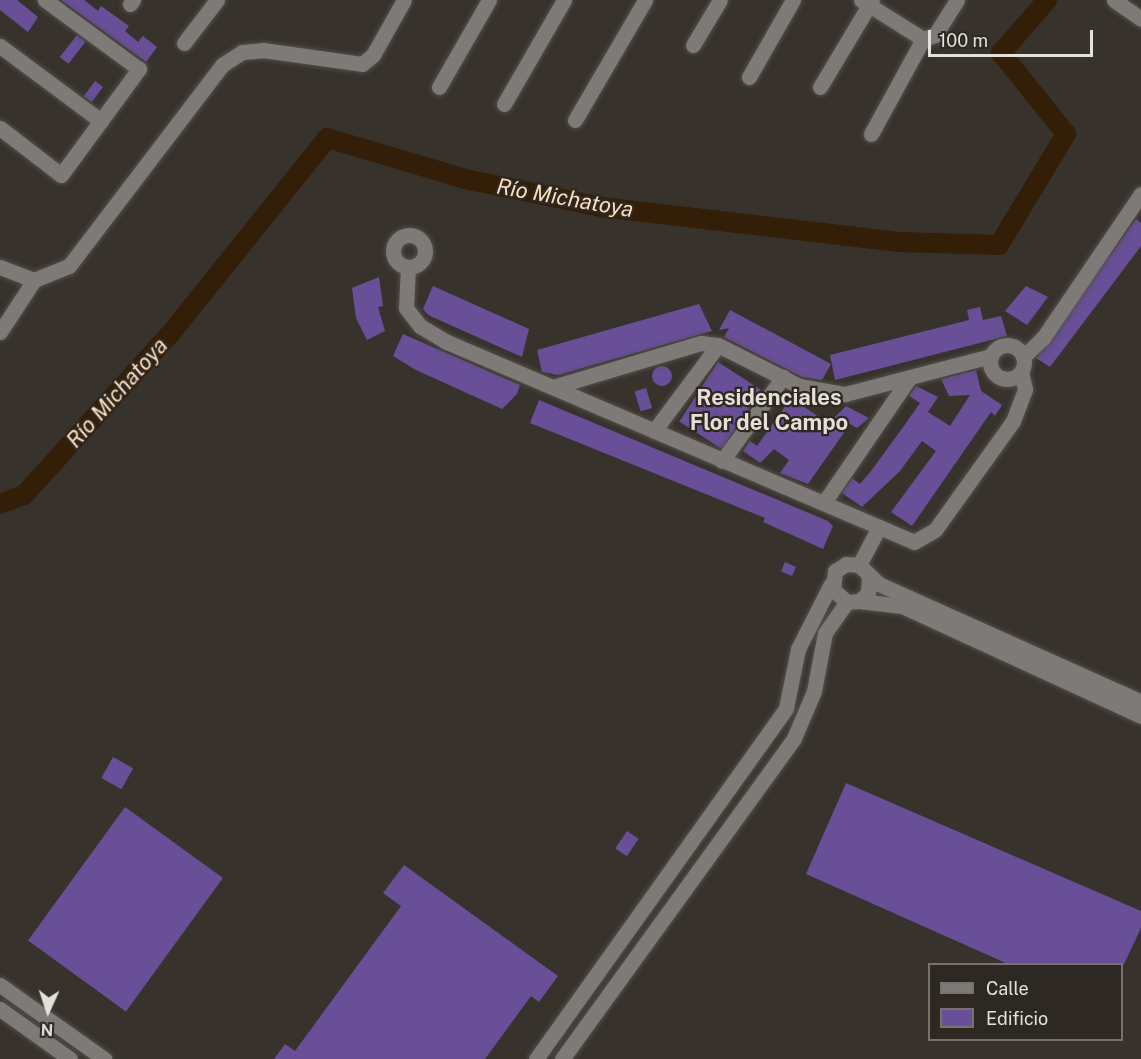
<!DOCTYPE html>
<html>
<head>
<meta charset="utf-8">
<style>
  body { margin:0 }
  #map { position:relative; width:1141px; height:1059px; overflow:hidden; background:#38322d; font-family:"Public Sans",sans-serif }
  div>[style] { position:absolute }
  .river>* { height:20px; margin:-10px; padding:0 10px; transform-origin:10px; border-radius:10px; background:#331e08 }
  .building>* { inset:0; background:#684f98; transform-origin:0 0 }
  .round { border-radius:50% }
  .roads { filter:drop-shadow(0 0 2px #544e49) drop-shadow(0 0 2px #544e49) }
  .minor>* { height:15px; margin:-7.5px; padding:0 7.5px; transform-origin:7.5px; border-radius:7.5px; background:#7d7a77 }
  .minor>.ring { margin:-7.5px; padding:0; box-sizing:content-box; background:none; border:15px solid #7d7a77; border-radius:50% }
  span { translate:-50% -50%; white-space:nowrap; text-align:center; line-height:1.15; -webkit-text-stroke:4.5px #2e2823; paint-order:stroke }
  .water-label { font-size:22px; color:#ffdcba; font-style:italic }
  .neighbourhood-label { font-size:22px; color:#e6ded7; font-weight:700 }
  .legend { position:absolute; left:928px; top:963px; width:195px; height:78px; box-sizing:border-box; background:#2e2823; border:2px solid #77726d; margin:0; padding:8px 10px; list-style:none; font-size:18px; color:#e4e1dd }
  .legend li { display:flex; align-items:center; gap:12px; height:30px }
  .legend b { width:30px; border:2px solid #77726d }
  .north { position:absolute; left:18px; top:981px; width:60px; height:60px; -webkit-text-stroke:4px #2e2823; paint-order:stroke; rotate:183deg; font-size:16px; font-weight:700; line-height:24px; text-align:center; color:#e4e1dd }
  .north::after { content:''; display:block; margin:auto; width:21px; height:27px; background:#e4e1dd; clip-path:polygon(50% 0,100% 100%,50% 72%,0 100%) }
  .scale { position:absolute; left:928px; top:30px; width:165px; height:27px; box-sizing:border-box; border:3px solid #e4e1dd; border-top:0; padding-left:8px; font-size:18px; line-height:21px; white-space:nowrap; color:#e4e1dd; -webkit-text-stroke:4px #2e2823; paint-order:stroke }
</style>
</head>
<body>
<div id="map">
  <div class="river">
    <div style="left:0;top:504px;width:26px;rotate:-21deg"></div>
    <div style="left:24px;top:495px;width:219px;rotate:-47.8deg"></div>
    <div style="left:171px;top:333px;width:250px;rotate:-51.3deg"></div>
    <div style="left:327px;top:138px;width:144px;rotate:16.5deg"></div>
    <div style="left:465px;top:179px;width:139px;rotate:11.6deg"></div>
    <div style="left:601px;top:207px;width:300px;rotate:6.7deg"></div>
    <div style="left:899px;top:242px;width:100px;rotate:1.7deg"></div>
    <div style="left:999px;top:245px;width:130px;rotate:-58.9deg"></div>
    <div style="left:1066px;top:134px;width:104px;rotate:-128.7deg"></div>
    <div style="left:1001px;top:53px;width:70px;rotate:-49deg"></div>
  </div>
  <div class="building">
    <div style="clip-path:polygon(0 0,17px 0,38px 17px,28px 32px,0 10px)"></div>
    <div style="clip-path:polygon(61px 0,84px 0,98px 11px,101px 6px,129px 26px,125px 31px,138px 42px,143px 36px,157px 47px,146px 62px)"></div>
    <div style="left:77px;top:35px;width:11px;height:28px;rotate:38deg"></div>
    <div style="left:95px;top:81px;width:10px;height:19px;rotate:37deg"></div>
    <div style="clip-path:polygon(1136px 219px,1141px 223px,1141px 246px,1050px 367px,1036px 358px)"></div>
    <div style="clip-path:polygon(379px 277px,383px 306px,378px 307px,385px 331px,367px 340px,356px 318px,352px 288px)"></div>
    <div style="clip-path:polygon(433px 286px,529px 329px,522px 357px,428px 315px,423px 309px)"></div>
    <div style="clip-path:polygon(1026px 286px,1048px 297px,1027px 325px,1005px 311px)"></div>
    <div style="clip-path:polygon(699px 304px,712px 331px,558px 375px,542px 372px,537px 350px)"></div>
    <div style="clip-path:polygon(980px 307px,983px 320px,1001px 316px,1007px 336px,835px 380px,830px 355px,969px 320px,967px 310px)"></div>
    <div style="clip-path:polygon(730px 310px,831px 364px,822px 380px,802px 377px,724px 337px,729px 328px,719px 330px)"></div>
    <div style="clip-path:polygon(403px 334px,520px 385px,517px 394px,502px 409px,416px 370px,393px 356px)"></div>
    <div style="left:718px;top:362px;width:51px;height:71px;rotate:33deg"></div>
    <div class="round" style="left:652px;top:366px;width:20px;height:20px"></div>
    <div style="clip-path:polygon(976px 370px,981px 391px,1002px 405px,995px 416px,991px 412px,912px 526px,891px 512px,936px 451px,922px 441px,900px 471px,862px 507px,842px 493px,852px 478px,860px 484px,871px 471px,906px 423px,920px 403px,909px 396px,916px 386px,938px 397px,928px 412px,950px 426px,970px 395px,949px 396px,941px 379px)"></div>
    <div style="left:646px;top:388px;width:21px;height:12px;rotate:73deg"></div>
    <div style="clip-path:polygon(791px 398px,822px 419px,832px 420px,846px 406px,869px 418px,857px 428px,850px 424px,808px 484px,780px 473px,789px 460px,774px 449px,760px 463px,743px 451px,750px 441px,757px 446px)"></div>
    <div style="clip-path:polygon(539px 400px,828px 521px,833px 526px,823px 549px,763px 522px,765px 518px,530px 423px)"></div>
    <div style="left:785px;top:562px;width:12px;height:10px;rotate:24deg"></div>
    <div style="left:113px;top:757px;width:23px;height:24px;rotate:29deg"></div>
    <div style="clip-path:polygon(846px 783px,1141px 911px,1141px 928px,1124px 964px,1008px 964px,806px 874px)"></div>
    <div style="left:125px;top:807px;width:121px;height:165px;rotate:36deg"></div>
    <div style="left:627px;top:831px;width:14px;height:21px;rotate:34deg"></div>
    <div style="clip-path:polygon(404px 865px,558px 976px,539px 1002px,531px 996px,485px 1059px,274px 1059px,285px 1044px,295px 1051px,401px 906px,383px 893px)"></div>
  </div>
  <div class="roads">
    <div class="minor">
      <div style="left:861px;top:0;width:73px;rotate:32.2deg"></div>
      <div style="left:923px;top:39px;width:13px;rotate:-18deg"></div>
      <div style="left:935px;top:35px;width:41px;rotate:-57.8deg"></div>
      <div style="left:1114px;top:0;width:33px;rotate:35deg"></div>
      <div style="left:130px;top:4px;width:5px;rotate:-53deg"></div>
      <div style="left:184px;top:43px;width:54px;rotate:-52.5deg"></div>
      <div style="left:693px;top:45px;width:52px;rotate:-59deg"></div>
      <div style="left:0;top:46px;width:126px;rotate:36.6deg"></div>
      <div style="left:749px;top:77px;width:89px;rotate:-60.3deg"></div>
      <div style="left:439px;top:87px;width:100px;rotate:-60.1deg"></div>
      <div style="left:820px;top:87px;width:101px;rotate:-59.1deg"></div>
      <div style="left:504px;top:104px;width:120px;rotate:-60deg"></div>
      <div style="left:575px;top:120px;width:139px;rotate:-59.7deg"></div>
      <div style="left:0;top:128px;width:77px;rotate:37.6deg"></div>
      <div style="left:61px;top:175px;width:132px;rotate:-53.7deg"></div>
      <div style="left:139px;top:69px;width:117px;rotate:-143.7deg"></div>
      <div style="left:871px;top:134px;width:108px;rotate:-61.3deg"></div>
      <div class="ring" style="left:393px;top:235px;width:17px;height:17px"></div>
      <div style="left:0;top:267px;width:36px;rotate:21deg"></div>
      <div style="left:34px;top:280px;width:38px;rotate:-22deg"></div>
      <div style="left:69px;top:266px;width:253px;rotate:-52.7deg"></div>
      <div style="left:222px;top:65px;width:24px;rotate:-33deg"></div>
      <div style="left:242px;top:52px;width:21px;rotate:-5deg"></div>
      <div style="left:263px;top:50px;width:100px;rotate:8deg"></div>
      <div style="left:362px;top:64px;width:14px;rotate:-39deg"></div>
      <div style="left:373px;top:55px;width:63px;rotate:-60.6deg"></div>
      <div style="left:408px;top:267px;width:41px;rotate:92.8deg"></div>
      <div style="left:406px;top:308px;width:23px;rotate:52deg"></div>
      <div style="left:420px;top:326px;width:31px;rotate:31deg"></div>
      <div style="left:447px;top:342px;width:508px;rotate:23.18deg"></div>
      <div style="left:914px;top:542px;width:24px;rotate:-30deg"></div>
      <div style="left:935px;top:530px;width:134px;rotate:-54.4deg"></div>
      <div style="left:1013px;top:421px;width:34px;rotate:-69deg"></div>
      <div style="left:1025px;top:389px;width:17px;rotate:-103deg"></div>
      <div style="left:0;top:332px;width:62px;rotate:-56.8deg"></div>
      <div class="ring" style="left:990px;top:345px;width:19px;height:19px"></div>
      <div style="left:1023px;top:357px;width:28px;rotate:-44deg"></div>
      <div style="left:1043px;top:338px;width:174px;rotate:-55.8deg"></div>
      <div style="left:553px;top:387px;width:154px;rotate:-16.6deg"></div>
      <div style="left:701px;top:343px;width:17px;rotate:7deg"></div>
      <div style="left:718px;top:345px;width:91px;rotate:26.8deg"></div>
      <div style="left:799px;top:386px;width:47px;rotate:9.9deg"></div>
      <div style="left:845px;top:394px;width:151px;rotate:-14.6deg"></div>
      <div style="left:654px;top:431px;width:107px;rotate:-53.3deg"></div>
      <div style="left:722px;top:461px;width:104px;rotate:-54deg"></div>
      <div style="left:825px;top:501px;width:150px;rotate:-55.6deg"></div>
      <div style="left:859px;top:565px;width:43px;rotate:-62.2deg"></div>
      <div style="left:869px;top:575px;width:18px;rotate:93deg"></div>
      <div style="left:868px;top:593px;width:12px;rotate:138deg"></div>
      <div style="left:859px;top:601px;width:12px;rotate:175deg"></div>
      <div style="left:847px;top:602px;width:18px;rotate:-139deg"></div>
      <div style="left:833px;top:590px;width:19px;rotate:-84deg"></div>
      <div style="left:835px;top:571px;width:13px;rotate:-32deg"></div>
      <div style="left:846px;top:564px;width:13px;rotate:4deg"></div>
      <div style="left:859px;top:565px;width:28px;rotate:44deg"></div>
      <div style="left:879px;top:584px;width:287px;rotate:24.2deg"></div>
      <div style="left:859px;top:601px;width:43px;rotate:6.6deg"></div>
      <div style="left:902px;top:606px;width:263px;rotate:24.7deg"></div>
      <div style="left:0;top:985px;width:128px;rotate:35.4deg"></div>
      <div style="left:0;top:1009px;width:86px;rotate:35.5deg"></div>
      <div style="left:536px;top:1059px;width:431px;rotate:-54.5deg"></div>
      <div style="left:786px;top:708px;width:60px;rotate:-78.5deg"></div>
      <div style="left:798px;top:649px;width:73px;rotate:-63.1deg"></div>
      <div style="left:562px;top:1059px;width:396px;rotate:-54.1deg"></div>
      <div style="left:794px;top:738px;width:51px;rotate:-66.9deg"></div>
      <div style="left:814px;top:691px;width:59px;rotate:-79.3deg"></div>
      <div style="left:825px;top:633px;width:38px;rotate:-55deg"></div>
    </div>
  </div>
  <div class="water-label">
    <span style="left:565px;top:198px;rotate:10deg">Río Michatoya</span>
    <span style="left:117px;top:393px;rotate:-48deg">Río Michatoya</span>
  </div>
  <div class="neighbourhood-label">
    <span style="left:769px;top:410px">Residenciales<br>Flor del Campo</span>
  </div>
  <ul class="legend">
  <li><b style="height:8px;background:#7d7a77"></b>Calle</li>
  <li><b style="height:16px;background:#684f98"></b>Edificio</li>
  </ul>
  <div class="north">N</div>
  <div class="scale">100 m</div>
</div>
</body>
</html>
